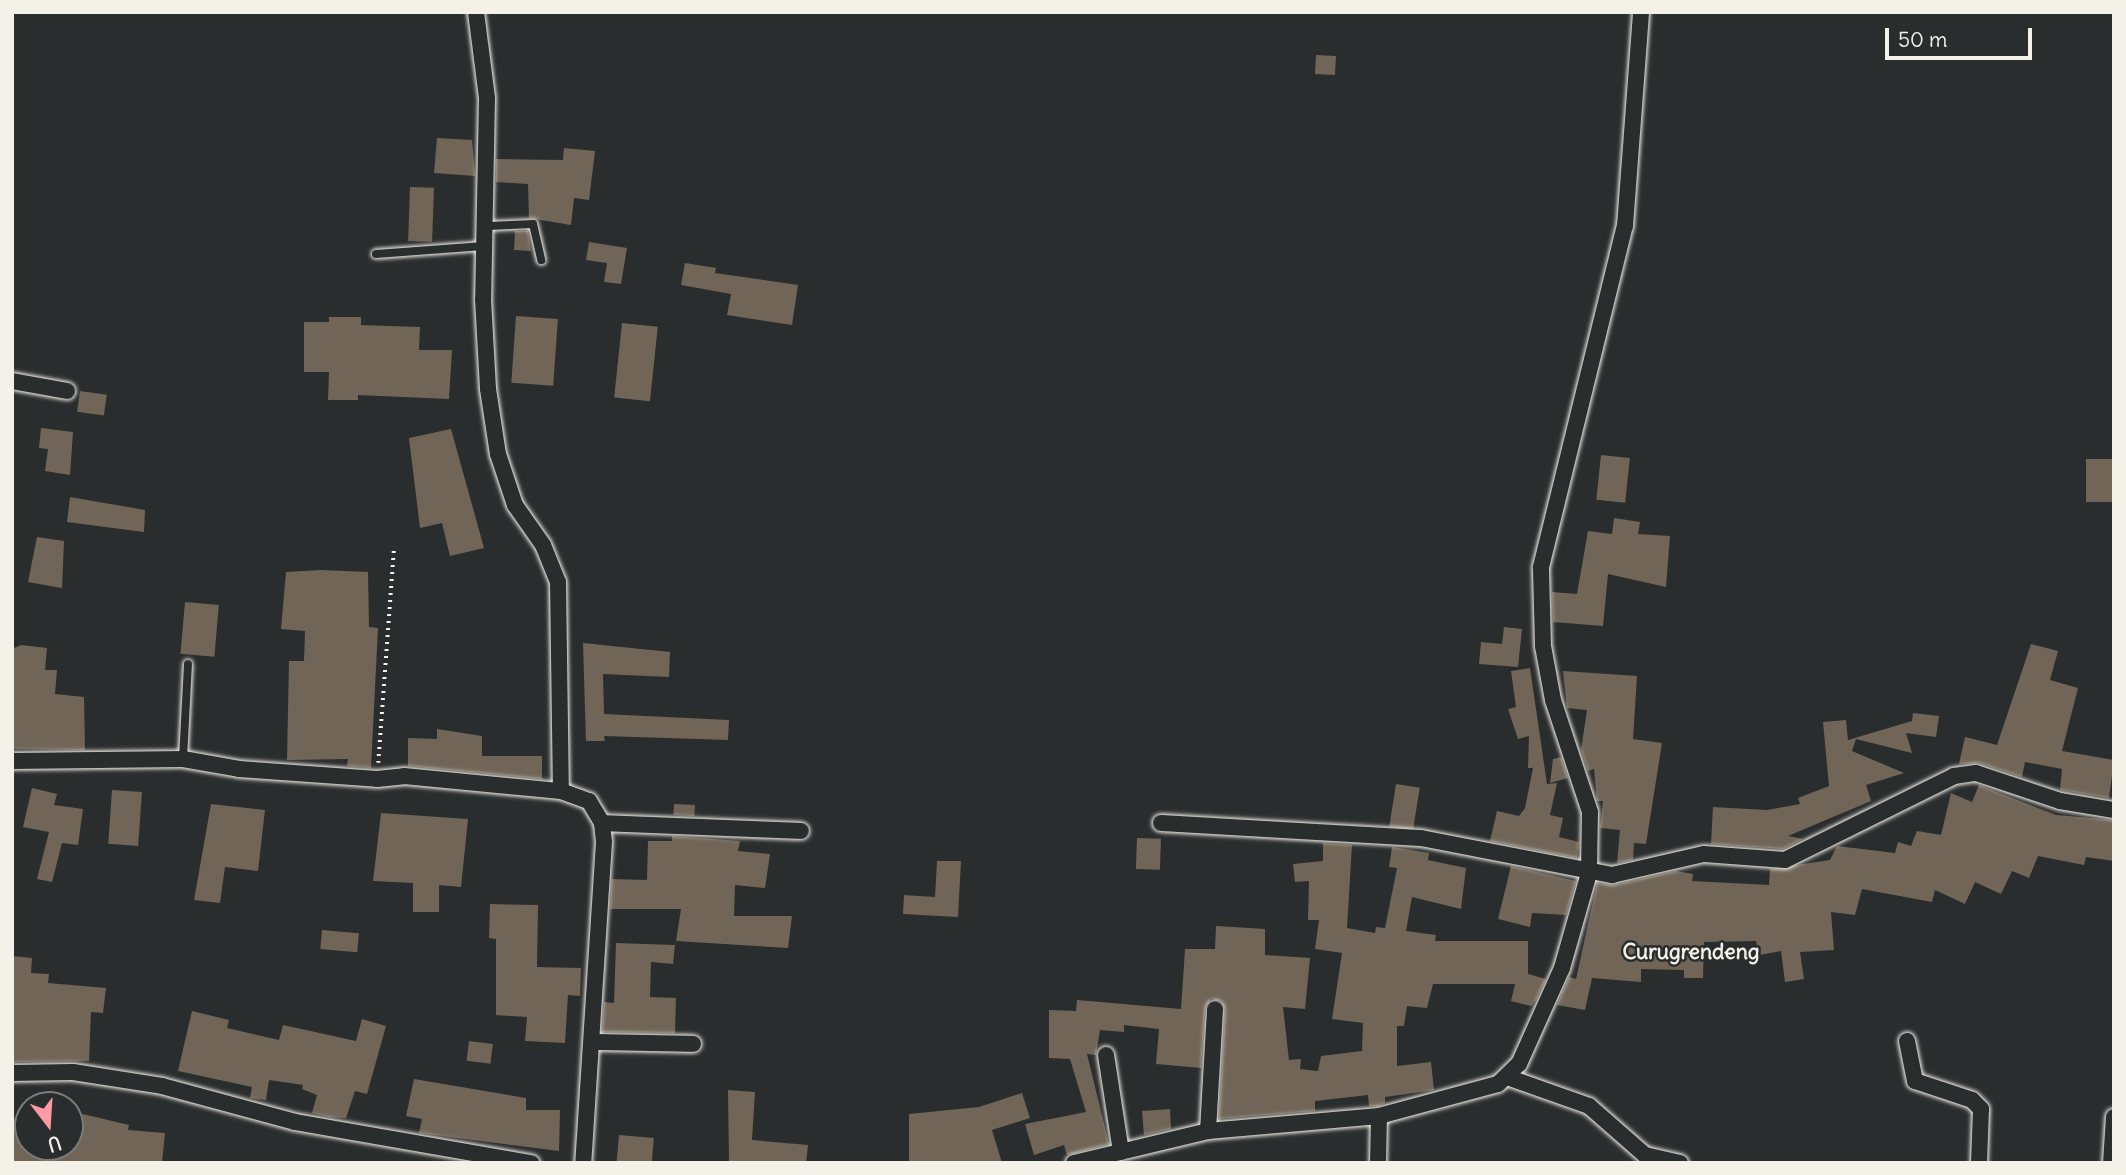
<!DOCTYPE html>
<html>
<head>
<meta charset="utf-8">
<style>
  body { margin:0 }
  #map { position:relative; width:2126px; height:1175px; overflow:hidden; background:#2a2d2e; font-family:Delius,sans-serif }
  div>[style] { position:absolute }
  .building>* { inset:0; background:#716557; transform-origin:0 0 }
  .path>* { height:3.5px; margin-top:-1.75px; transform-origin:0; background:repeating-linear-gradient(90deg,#f4f1e8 0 2px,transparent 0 7px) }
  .roads { filter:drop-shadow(0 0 2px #f4f1e8) drop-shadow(0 0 2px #f4f1e8) }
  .service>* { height:8px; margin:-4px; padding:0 4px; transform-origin:4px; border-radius:4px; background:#2a2d2e }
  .minor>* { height:16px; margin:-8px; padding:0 8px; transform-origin:8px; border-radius:8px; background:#2a2d2e }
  span { translate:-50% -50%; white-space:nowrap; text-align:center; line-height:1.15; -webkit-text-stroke:5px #2a2d2e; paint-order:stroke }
  .quarter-label { font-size:21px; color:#f4f1e8; font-weight:700 }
  .frame { position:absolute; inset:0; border:14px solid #f4f1e8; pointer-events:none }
  .north { position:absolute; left:14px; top:1091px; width:70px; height:70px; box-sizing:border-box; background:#2a2d2e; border:2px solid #7b7b78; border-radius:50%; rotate:163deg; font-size:19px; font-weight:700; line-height:28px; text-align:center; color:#f4f1e8 }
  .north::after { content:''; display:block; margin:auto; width:24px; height:32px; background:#ff9aa2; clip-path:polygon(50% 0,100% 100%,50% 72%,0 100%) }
  .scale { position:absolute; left:1885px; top:28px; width:147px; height:32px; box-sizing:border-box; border:4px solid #f4f1e8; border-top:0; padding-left:9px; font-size:21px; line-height:24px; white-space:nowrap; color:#f4f1e8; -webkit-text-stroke:5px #2a2d2e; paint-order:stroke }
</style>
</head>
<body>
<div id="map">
  <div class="building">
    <div style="left:1316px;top:55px;width:20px;height:19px;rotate:3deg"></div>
    <div style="clip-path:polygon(437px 138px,472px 140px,475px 176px,434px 173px)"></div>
    <div style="clip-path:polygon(564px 148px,595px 151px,589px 200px,574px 198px,571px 225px,529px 218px,528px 184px,496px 182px,496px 159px,563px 160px)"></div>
    <div style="left:410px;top:187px;width:24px;height:54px;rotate:2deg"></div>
    <div style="clip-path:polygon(515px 231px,528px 231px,531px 251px,514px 250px)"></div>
    <div style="clip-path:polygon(589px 242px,627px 248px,621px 284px,604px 282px,607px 263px,586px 260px)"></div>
    <div style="clip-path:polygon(685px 263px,716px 268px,715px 273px,798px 285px,792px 325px,727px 315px,731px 294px,681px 285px)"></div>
    <div style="left:516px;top:316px;width:42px;height:67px;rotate:4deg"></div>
    <div style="clip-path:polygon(329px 317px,361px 317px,361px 325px,420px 327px,419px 350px,452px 350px,449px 399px,358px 395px,358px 400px,328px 400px,329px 372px,304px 372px,304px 322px,329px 322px)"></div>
    <div style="left:622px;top:323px;width:36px;height:75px;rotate:6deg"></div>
    <div style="left:80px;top:391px;width:27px;height:21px;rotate:8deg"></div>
    <div style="clip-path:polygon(41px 428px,73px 432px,70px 475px,45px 471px,48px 449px,39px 448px)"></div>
    <div style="clip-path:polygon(451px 429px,484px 548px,450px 556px,442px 523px,420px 528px,409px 438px)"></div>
    <div style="left:1601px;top:455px;width:29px;height:45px;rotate:6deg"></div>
    <div style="left:2086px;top:459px;width:26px;height:43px"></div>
    <div style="clip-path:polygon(70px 497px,145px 510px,144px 532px,67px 522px)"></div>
    <div style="clip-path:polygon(1614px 518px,1640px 522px,1638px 534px,1670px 536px,1666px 587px,1608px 574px,1603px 626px,1553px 622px,1552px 592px,1577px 594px,1588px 531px,1612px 534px)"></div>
    <div style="clip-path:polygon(37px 537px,64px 541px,62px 588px,28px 582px)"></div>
    <div style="clip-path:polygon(321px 570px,368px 572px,369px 627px,378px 628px,371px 768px,347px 766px,348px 759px,287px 760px,289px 661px,304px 661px,305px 631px,281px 629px,286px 572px)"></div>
    <div style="left:185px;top:602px;width:34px;height:52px;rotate:5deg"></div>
    <div style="clip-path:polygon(1504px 627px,1522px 629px,1518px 667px,1479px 664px,1481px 642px,1502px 644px)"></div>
    <div style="clip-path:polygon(583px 643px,670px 652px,669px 677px,603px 674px,604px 714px,729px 720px,728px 740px,604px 736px,605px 741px,586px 741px)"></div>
    <div style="clip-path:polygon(2031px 644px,2058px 651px,2050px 680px,2078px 688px,2062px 751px,2114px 760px,2109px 798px,2060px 790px,2062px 769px,2025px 762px,2022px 777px,1979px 763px,1959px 764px,1965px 737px,1997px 745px)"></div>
    <div style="clip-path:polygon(21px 645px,47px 648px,45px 670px,57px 670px,55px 694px,84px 697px,85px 750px,12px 749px,12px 649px)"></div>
    <div style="clip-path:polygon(1530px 668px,1547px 784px,1557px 783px,1550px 815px,1563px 818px,1559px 837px,1579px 842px,1577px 858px,1490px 841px,1497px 811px,1519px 816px,1525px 808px,1533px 768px,1528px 768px,1529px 736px,1518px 739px,1508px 709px,1516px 707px,1511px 671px)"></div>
    <div style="clip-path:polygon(1563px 671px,1637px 676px,1633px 739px,1662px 743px,1646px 844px,1634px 843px,1633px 860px,1617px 863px,1620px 830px,1600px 828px,1603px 801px,1597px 801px,1594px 769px,1588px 771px,1581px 750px,1587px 710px,1567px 708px)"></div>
    <div style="clip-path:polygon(1913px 713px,1939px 716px,1936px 737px,1906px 733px,1912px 753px,1856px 739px,1852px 751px,1904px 773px,1866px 785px,1871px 801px,1788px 836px,1803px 839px,1783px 849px,1711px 844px,1713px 807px,1767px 810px,1800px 804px,1798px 798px,1829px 786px,1823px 722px,1846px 720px,1848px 740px,1912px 721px)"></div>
    <div style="clip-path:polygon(437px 729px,482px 736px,482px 756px,542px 756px,542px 779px,408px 766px,408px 738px,437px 739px)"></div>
    <div style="clip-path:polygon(1561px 757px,1568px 778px,1550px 783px,1553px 759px)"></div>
    <div style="left:1396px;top:784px;width:24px;height:43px;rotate:9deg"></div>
    <div style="clip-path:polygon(1979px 785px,2056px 815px,2114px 820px,2114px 861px,2086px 857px,2084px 865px,2038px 856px,2029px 878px,2012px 871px,2001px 894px,1975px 882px,1965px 904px,1935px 890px,1932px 902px,1862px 889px,1855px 915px,1831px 912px,1834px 950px,1800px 952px,1804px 979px,1785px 982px,1781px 951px,1759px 955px,1756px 941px,1704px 942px,1703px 978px,1684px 978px,1684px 970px,1641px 969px,1641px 982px,1592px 978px,1585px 1010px,1557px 1005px,1569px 977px,1576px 979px,1597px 883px,1614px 885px,1676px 871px,1693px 874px,1692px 881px,1769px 885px,1770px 869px,1830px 860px,1837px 846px,1895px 853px,1898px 842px,1911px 846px,1917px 831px,1941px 835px,1951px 793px,1972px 802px)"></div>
    <div style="clip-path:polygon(32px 788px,57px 794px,54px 805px,83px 809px,78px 845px,62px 843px,52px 882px,37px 879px,49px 832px,23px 827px)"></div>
    <div style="left:112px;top:790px;width:30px;height:54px;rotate:4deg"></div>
    <div style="clip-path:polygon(211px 804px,265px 810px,258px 871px,225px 867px,220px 903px,194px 900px)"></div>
    <div style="left:674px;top:804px;width:21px;height:11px;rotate:3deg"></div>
    <div style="clip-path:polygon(381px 813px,468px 819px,461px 887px,439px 885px,439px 912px,413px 912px,413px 883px,373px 881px)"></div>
    <div style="clip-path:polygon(672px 836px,740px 841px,738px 851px,770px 854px,765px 888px,735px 885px,734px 916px,792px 916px,788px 948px,676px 941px,681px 909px,610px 909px,612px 879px,647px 880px,648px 841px,672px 841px)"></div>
    <div style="left:1137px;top:838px;width:24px;height:31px;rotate:2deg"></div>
    <div style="clip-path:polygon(1323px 843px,1352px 845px,1347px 928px,1375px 933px,1376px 927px,1385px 928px,1397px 868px,1389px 867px,1392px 847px,1429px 853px,1428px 860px,1466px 868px,1461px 909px,1412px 897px,1406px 931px,1436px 935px,1435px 941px,1528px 941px,1528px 974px,1546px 979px,1536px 1000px,1531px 1006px,1511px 1001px,1515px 984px,1433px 984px,1427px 1008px,1407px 1006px,1404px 1026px,1397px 1026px,1397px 1066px,1431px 1062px,1434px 1090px,1385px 1097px,1385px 1103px,1377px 1106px,1369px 1106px,1368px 1095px,1315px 1101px,1315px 1111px,1219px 1119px,1225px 1010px,1221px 1001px,1211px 999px,1205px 1008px,1201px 1068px,1156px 1064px,1159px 1029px,1124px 1025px,1124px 1032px,1100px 1030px,1096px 1055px,1087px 1054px,1109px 1144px,1067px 1155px,1064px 1145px,1034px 1155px,1025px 1124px,1086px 1112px,1070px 1059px,1049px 1058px,1049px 1010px,1076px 1011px,1077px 1000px,1181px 1009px,1185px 949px,1215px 949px,1216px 926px,1265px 929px,1265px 955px,1310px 958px,1305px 1009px,1283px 1007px,1289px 1060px,1301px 1059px,1300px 1069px,1318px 1071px,1321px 1056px,1362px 1051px,1363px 1023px,1332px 1019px,1342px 953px,1315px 949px,1319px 920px,1308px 920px,1309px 881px,1295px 882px,1293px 864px,1323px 861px)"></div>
    <div style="clip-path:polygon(937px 861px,961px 861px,958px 917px,903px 914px,904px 895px,935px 897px)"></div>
    <div style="clip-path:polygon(1511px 866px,1576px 881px,1566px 915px,1532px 913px,1530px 927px,1498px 919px)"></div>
    <div style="clip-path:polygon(490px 904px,538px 905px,537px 967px,581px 968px,580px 996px,568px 995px,565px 1043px,525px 1041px,527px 1017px,496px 1015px,496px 939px,489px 938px)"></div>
    <div style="left:322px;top:930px;width:37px;height:19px;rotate:5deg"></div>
    <div style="clip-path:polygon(616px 943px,675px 945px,673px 964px,651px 962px,650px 997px,676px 998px,675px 1033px,602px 1032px,604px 1002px,614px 1003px)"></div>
    <div style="clip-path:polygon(12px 956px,32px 958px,31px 973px,49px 974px,48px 983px,106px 988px,103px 1013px,91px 1012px,89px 1061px,12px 1062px)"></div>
    <div style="clip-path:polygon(192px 1011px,229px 1020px,227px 1028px,279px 1040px,283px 1025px,356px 1041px,362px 1019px,386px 1026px,367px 1094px,355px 1091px,346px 1118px,328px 1117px,312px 1113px,317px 1095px,302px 1089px,303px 1085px,269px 1080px,266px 1100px,250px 1098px,252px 1087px,178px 1071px)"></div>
    <div style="left:469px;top:1041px;width:24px;height:20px;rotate:7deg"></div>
    <div style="clip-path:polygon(414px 1079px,526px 1098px,526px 1110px,560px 1110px,559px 1151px,419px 1133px,422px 1119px,406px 1116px)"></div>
    <div style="clip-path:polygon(728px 1090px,755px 1092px,752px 1140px,808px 1145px,806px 1163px,729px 1163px)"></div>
    <div style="clip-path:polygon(1022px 1093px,1030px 1118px,992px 1130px,1002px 1163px,909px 1163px,909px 1114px,979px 1107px)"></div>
    <div style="clip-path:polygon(1170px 1109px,1171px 1129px,1144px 1135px,1142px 1111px)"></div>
    <div style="clip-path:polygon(70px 1111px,129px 1125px,128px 1130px,165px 1133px,162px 1163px,12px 1163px,12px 1118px,28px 1119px,28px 1147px,70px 1147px)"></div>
    <div style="left:619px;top:1135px;width:35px;height:28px;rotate:5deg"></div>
  </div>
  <div class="path">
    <div style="left:378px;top:763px;width:217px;rotate:-85.8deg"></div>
  </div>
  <div class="roads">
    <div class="service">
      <div style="left:488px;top:226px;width:45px;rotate:-2.5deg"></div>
      <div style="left:533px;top:224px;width:37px;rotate:77deg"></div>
      <div style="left:376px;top:254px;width:108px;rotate:-4.2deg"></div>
      <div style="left:183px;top:759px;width:95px;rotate:-87deg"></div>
    </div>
    <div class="minor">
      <div style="left:476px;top:12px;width:87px;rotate:82.7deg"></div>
      <div style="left:487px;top:98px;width:201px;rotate:91.1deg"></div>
      <div style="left:483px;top:299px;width:90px;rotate:86.8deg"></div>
      <div style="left:488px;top:389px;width:66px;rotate:81.3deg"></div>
      <div style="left:498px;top:454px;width:54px;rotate:71.6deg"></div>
      <div style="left:515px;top:505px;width:49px;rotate:55deg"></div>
      <div style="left:543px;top:545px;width:40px;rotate:68deg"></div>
      <div style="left:558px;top:582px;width:209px;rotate:89.2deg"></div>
      <div style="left:561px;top:791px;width:30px;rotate:20deg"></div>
      <div style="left:589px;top:801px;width:26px;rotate:59deg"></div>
      <div style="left:602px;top:823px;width:19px;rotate:84deg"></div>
      <div style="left:604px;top:842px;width:322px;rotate:93.7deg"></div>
      <div style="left:12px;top:381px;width:56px;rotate:10.3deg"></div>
      <div style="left:12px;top:761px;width:171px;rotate:-0.7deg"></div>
      <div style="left:183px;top:759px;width:57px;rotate:10.1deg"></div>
      <div style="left:239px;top:769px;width:138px;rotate:4.1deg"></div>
      <div style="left:377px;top:779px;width:27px;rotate:-6deg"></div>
      <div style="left:404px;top:776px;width:158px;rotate:5.5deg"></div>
      <div style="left:602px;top:823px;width:199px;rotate:2.3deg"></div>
      <div style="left:1161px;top:823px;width:260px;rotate:3.3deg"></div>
      <div style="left:1421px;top:838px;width:195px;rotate:11deg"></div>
      <div style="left:1612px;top:875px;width:94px;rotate:-12.9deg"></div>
      <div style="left:1704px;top:854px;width:81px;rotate:4.2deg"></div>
      <div style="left:1785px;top:860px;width:189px;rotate:-26.4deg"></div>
      <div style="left:1954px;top:776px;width:22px;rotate:-8deg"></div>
      <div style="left:1976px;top:773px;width:89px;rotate:18.4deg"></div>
      <div style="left:2060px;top:801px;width:55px;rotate:9.5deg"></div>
      <div style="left:1907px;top:1041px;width:41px;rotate:78.7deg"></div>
      <div style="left:1915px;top:1081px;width:60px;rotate:18.4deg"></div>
      <div style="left:1972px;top:1100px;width:13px;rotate:45deg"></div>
      <div style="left:1981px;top:1109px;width:54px;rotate:92.1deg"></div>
      <div style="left:592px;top:1042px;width:101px;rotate:1.1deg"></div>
      <div style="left:1106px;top:1055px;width:98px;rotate:81.2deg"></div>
      <div style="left:12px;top:1073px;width:61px;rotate:-0.9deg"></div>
      <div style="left:73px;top:1072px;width:90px;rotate:8.9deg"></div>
      <div style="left:162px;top:1086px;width:138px;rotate:15.1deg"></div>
      <div style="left:295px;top:1122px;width:240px;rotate:9.9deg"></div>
      <div style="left:1507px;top:1077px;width:87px;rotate:19.5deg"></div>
      <div style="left:1589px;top:1106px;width:74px;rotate:41.2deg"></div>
      <div style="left:1645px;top:1155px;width:36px;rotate:13deg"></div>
      <div style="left:1208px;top:1131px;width:122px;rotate:-86.7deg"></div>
      <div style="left:1074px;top:1163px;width:138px;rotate:-13.4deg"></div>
      <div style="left:1208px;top:1131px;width:172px;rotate:-5deg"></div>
      <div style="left:1378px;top:1163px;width:47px;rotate:-88.8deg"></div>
      <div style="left:1379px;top:1116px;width:123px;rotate:-15.1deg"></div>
      <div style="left:1498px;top:1084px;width:29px;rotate:-44deg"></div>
      <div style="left:1519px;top:1064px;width:105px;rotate:-65.9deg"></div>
      <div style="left:1562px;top:968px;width:99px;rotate:-74.1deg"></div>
      <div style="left:1589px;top:873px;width:61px;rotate:-89.1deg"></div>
      <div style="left:1590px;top:812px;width:118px;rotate:-108.3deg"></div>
      <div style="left:1553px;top:700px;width:55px;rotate:-100.5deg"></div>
      <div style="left:1543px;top:646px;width:79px;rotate:-91.5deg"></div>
      <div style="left:1541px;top:567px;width:351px;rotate:-76.2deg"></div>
      <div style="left:1625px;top:226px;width:215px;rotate:-85.7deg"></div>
      <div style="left:2111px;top:1163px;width:46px;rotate:-86.3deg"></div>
    </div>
  </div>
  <div class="quarter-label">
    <span style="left:1691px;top:952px">Curugrendeng</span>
  </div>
  <div class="frame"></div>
  <div class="north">U</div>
  <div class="scale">50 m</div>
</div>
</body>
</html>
